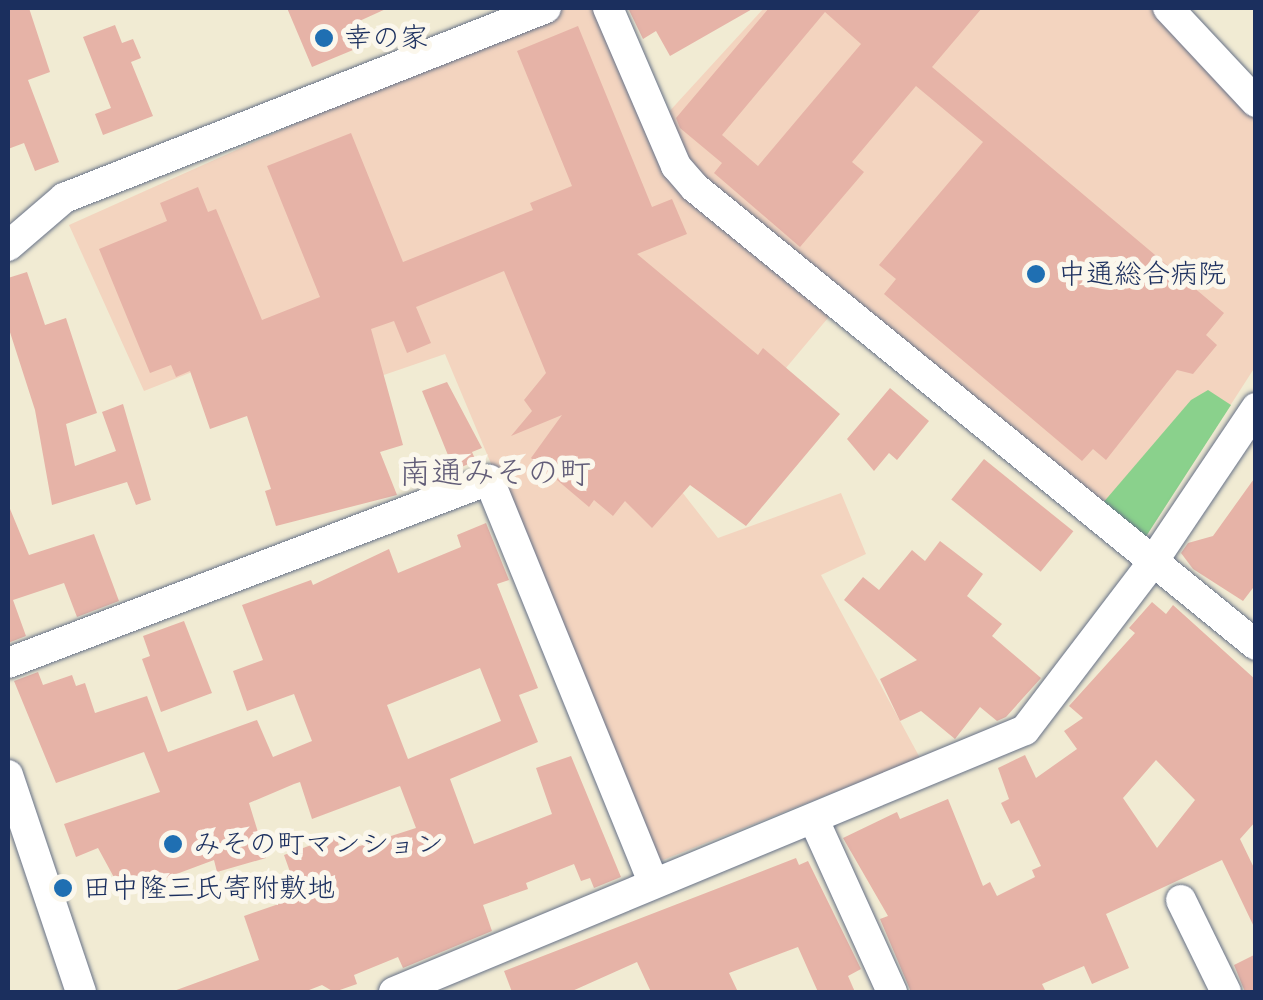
<!DOCTYPE html>
<html>
<head>
<meta charset="utf-8">
<style>
  body { margin:0 }
  #map { position:relative; width:1263px; height:1000px; overflow:hidden; background:#f1ebd3; font-family:"Comic Neue","Klee One",sans-serif }
  div>[style] { position:absolute }
  .built>* { inset:0; background:#f3d4bf }
  .green>* { inset:0; background:#8ad18c }
  .building>* { inset:0; background:#e6b3a7; transform-origin:0 0 }
  .roads { filter:drop-shadow(0 0 2px #667187) drop-shadow(0 0 2px #667187) }
  .minor>* { height:30px; margin:-15px; padding:0 15px; transform-origin:15px; border-radius:15px; background:#fff }
  .dots>* { width:28px; height:28px; translate:-50% -50%; box-sizing:border-box; border:5px solid #fbf7ec; border-radius:50% }
  span { translate:-50% -50%; white-space:nowrap; text-align:center; line-height:1.15; -webkit-text-stroke:10px #fbf7ec; paint-order:stroke }
  .poi-label { font-size:28px; color:#1b2f5e }
  .left { translate:0 -50%; text-align:left }
  .quarter-label { font-size:32px; color:#625d78 }
  .frame { position:absolute; inset:0; border:10px solid #1b2f5e; pointer-events:none }
</style>
</head>
<body>
<div id="map">
  <div class="built">
    <div style="clip-path:polygon(554px 8px,608px 8px,676px 166px,838px 306px,682px 492px,718px 538px,841px 493px,866px 554px,821px 575px,920px 758px,658px 862px,445px 354px,375px 378px,346px 311px,144px 391px,69px 225px)"></div>
    <div style="clip-path:polygon(764px 8px,1152px 8px,1255px 103px,1255px 367px,1145px 538px,702px 182px,666px 115px)"></div>
  </div>
  <div class="green">
    <div style="clip-path:polygon(1208px 390px,1231px 405px,1145px 538px,1102px 504px,1191px 400px)"></div>
  </div>
  <div class="building">
    <div style="clip-path:polygon(8px 8px,29px 8px,50px 72px,28px 80px,59px 162px,35px 171px,24px 143px,8px 149px)"></div>
    <div style="clip-path:polygon(287px 8px,388px 8px,344px 28px,353px 50px,312px 67px)"></div>
    <div style="clip-path:polygon(628px 8px,754px 8px,670px 56px,656px 31px,643px 39px)"></div>
    <div style="clip-path:polygon(evenodd,769px 8px,982px 8px,932px 67px,1224px 313px,1206px 335px,1217px 345px,1193px 374px,1177px 370px,1106px 460px,1093px 449px,1082px 461px,884px 294px,896px 279px,879px 265px,983px 142px,916px 86px,852px 162px,864px 172px,800px 247px,714px 173px,722px 163px,680px 128px,676px 118px,769px 8px,825px 12px,861px 44px,758px 166px,722px 135px,825px 12px)"></div>
    <div style="clip-path:polygon(115px 25px,122px 43px,133px 39px,141px 58px,131px 62px,153px 116px,103px 135px,95px 114px,111px 108px,83px 37px)"></div>
    <div style="clip-path:polygon(578px 26px,652px 207px,672px 199px,687px 234px,637px 254px,758px 355px,763px 348px,840px 414px,746px 526px,690px 485px,652px 528px,625px 501px,613px 516px,594px 500px,589px 507px,531px 458px,562px 415px,511px 436px,532px 411px,524px 400px,546px 373px,504px 271px,416px 307px,431px 343px,407px 353px,394px 321px,371px 329px,403px 445px,380px 452px,397px 495px,276px 526px,265px 491px,271px 489px,247px 416px,210px 429px,190px 371px,176px 377px,171px 365px,150px 373px,99px 249px,167px 221px,160px 203px,198px 187px,208px 212px,216px 209px,262px 320px,320px 297px,267px 166px,351px 133px,403px 262px,533px 210px,530px 203px,572px 186px,517px 51px)"></div>
    <div style="clip-path:polygon(27px 272px,45px 325px,66px 318px,97px 413px,66px 424px,75px 466px,116px 451px,102px 412px,123px 404px,151px 500px,136px 505px,127px 482px,52px 505px,35px 410px,8px 326px,8px 278px)"></div>
    <div style="clip-path:polygon(447px 382px,482px 448px,472px 452px,476px 461px,454px 470px,422px 391px)"></div>
    <div style="clip-path:polygon(890px 388px,929px 421px,897px 460px,889px 453px,874px 471px,847px 439px)"></div>
    <div style="left:984px;top:459px;width:115px;height:52px;rotate:39deg"></div>
    <div style="clip-path:polygon(1256px 476px,1256px 584px,1243px 601px,1193px 569px,1181px 553px,1188px 543px,1213px 536px)"></div>
    <div style="clip-path:polygon(8px 504px,29px 555px,94px 534px,119px 601px,77px 617px,64px 583px,13px 600px,26px 636px,8px 643px)"></div>
    <div style="clip-path:polygon(evenodd,486px 523px,509px 580px,497px 584px,538px 688px,519px 695px,538px 742px,450px 779px,474px 844px,552px 814px,536px 768px,571px 756px,621px 877px,594px 888px,590px 878px,581px 881px,574px 864px,526px 883px,528px 889px,483px 905px,492px 931px,403px 968px,398px 957px,354px 975px,357px 984px,334px 992px,322px 985px,304px 992px,171px 992px,259px 960px,244px 916px,299px 897px,284px 855px,336px 836px,341px 852px,416px 828px,400px 786px,312px 819px,300px 782px,294px 784px,249px 803px,266px 858px,217px 872px,214px 860px,123px 894px,98px 848px,76px 857px,64px 824px,160px 792px,144px 752px,56px 783px,14px 681px,38px 672px,43px 685px,72px 675px,76px 686px,85px 683px,95px 713px,147px 696px,168px 752px,257px 720px,273px 757px,312px 741px,294px 694px,247px 711px,233px 671px,263px 660px,242px 605px,311px 580px,313px 585px,389px 549px,398px 573px,461px 547px,457px 535px,486px 523px,480px 668px,501px 721px,408px 759px,387px 705px,480px 668px)"></div>
    <div style="clip-path:polygon(940px 541px,983px 574px,967px 596px,1002px 624px,992px 636px,1041px 678px,1006px 717px,997px 721px,980px 707px,955px 739px,921px 711px,900px 721px,880px 679px,917px 660px,844px 600px,863px 577px,879px 590px,912px 550px,925px 561px)"></div>
    <div style="clip-path:polygon(evenodd,1152px 602px,1166px 614px,1173px 605px,1256px 680px,1256px 821px,1240px 839px,1256px 872px,1256px 931px,1222px 860px,1106px 914px,1129px 968px,1092px 984px,1084px 966px,1042px 984px,1046px 992px,911px 992px,880px 919px,888px 916px,843px 838px,897px 812px,900px 819px,948px 799px,983px 886px,990px 882px,997px 896px,1035px 877px,1032px 870px,1041px 866px,1019px 820px,1011px 824px,1001px 803px,1009px 799px,998px 768px,1025px 755px,1036px 778px,1077px 749px,1064px 731px,1083px 718px,1069px 706px,1135px 633px,1129px 628px,1152px 602px,1156px 760px,1195px 800px,1157px 848px,1123px 798px,1156px 760px)"></div>
    <div style="clip-path:polygon(184px 621px,212px 693px,161px 712px,142px 659px,150px 656px,143px 636px)"></div>
    <div style="clip-path:polygon(796px 858px,799px 865px,808px 861px,861px 969px,848px 976px,855px 992px,818px 992px,798px 947px,729px 973px,738px 992px,651px 992px,637px 962px,570px 992px,512px 992px,504px 971px)"></div>
    <div style="clip-path:polygon(1256px 954px,1256px 992px,1245px 992px,1234px 965px)"></div>
  </div>
  <div class="roads">
    <div class="minor">
      <div style="left:608px;top:8px;width:172px;rotate:66.7deg"></div>
      <div style="left:676px;top:166px;width:28px;rotate:49deg"></div>
      <div style="left:694px;top:187px;width:725px;rotate:39.18deg"></div>
      <div style="left:1168px;top:8px;width:129px;rotate:46.9deg"></div>
      <div style="left:8px;top:246px;width:74px;rotate:-40.6deg"></div>
      <div style="left:64px;top:198px;width:518px;rotate:-21.51deg"></div>
      <div style="left:8px;top:663px;width:515px;rotate:-20.83deg"></div>
      <div style="left:489px;top:480px;width:434px;rotate:67.8deg"></div>
      <div style="left:8px;top:775px;width:229px;rotate:71.4deg"></div>
      <div style="left:814px;top:820px;width:189px;rotate:65.6deg"></div>
      <div style="left:1181px;top:900px;width:102px;rotate:63.9deg"></div>
      <div style="left:394px;top:992px;width:683px;rotate:-22.55deg"></div>
      <div style="left:1025px;top:730px;width:210px;rotate:-52.7deg"></div>
      <div style="left:1152px;top:563px;width:187px;rotate:-56.1deg"></div>
    </div>
  </div>
  <div class="dots">
    <div style="left:324px;top:38px;background:#1f6fb2"></div>
    <div style="left:1036px;top:274px;background:#1f6fb2"></div>
    <div style="left:173px;top:844px;background:#1f6fb2"></div>
    <div style="left:63px;top:888px;background:#1f6fb2"></div>
  </div>
  <div class="poi-label">
    <span class="left" style="left:344px;top:38px">幸の家</span>
    <span class="left" style="left:1058px;top:274px">中通総合病院</span>
    <span class="left" style="left:193px;top:844px">みその町マンション</span>
    <span class="left" style="left:83px;top:888px">田中隆三氏寄附敷地</span>
  </div>
  <div class="quarter-label">
    <span style="left:495px;top:473px">南通みその町</span>
  </div>
  <div class="frame"></div>
</div>
</body>
</html>
